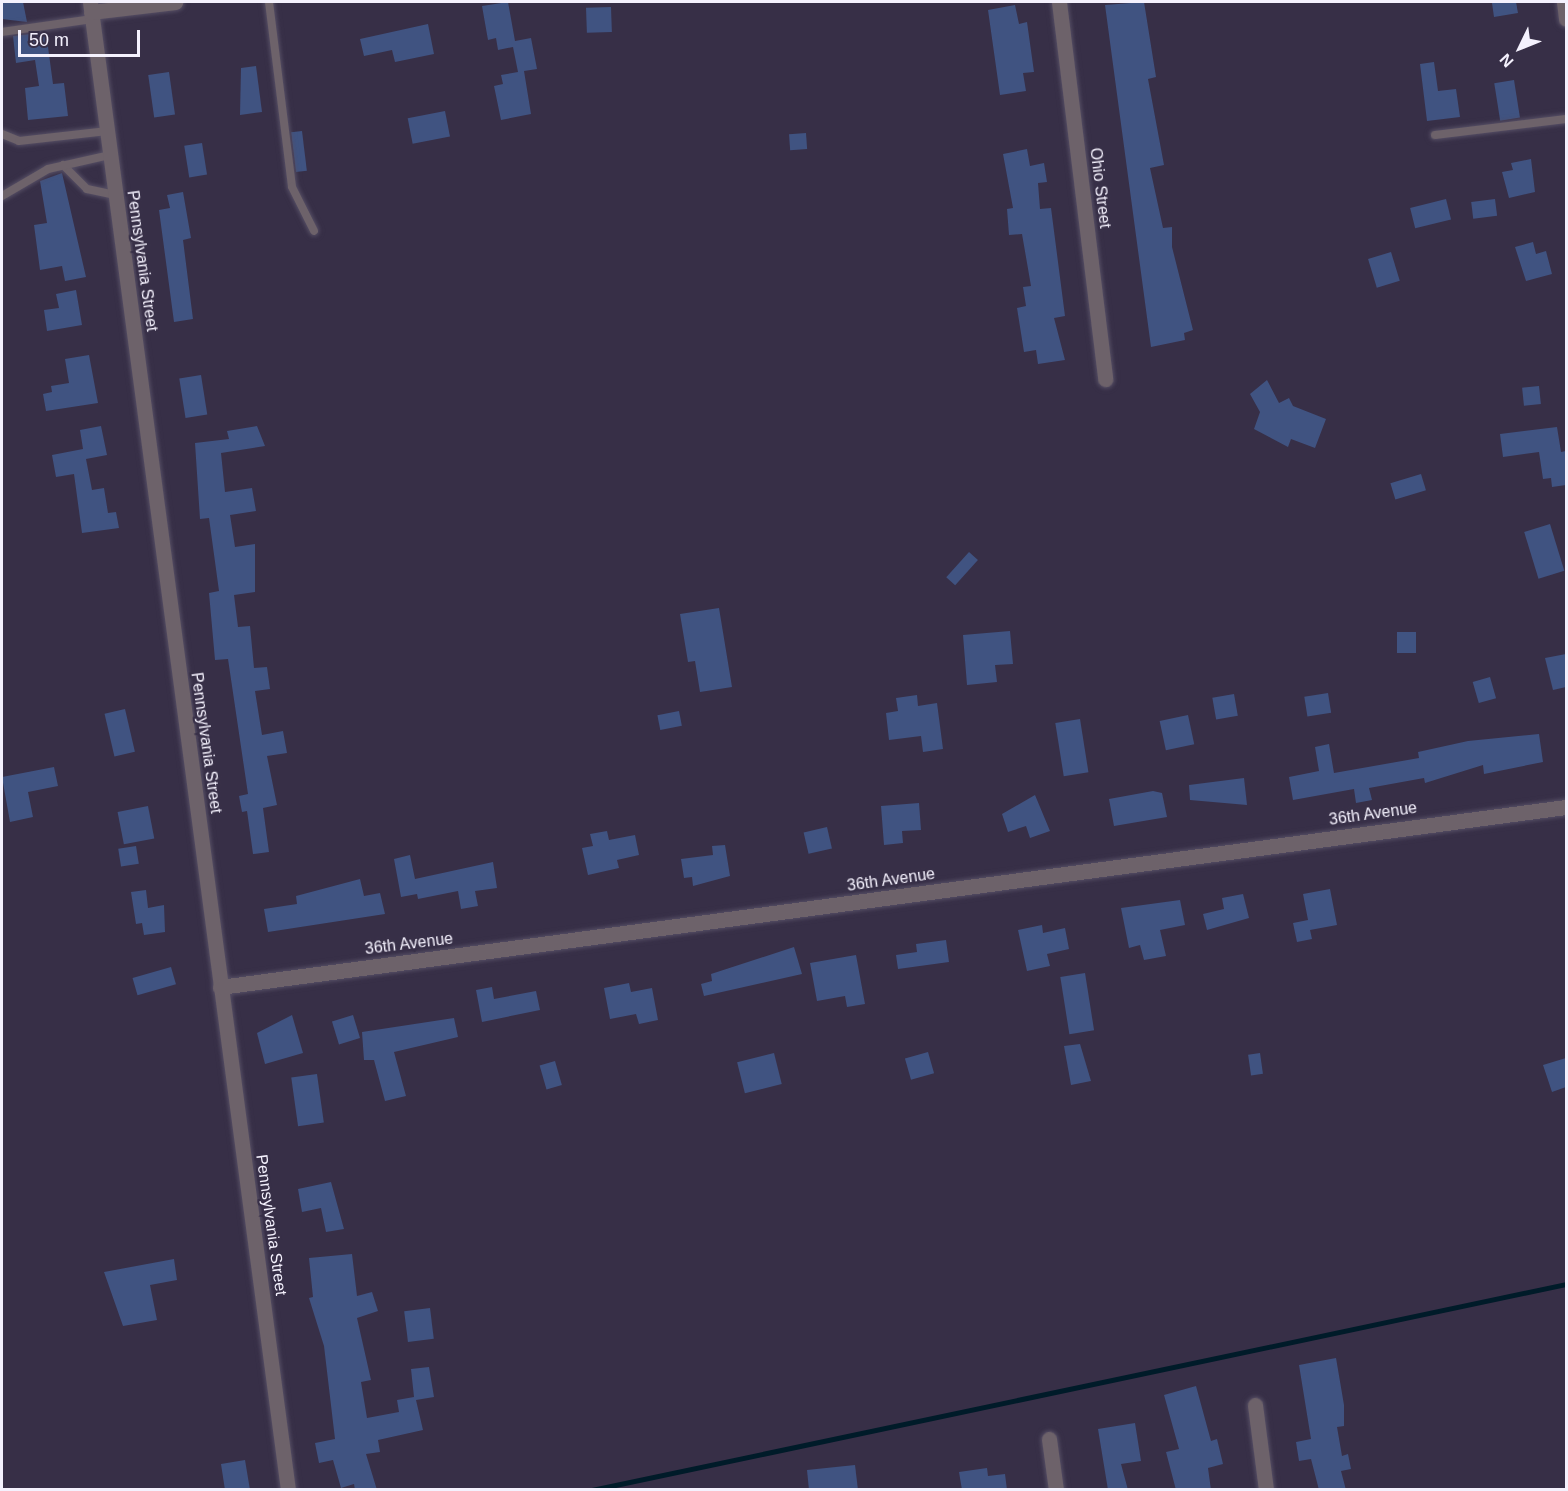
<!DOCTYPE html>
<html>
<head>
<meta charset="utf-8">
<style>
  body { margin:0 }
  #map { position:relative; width:1568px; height:1491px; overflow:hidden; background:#372f47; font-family:Arial,sans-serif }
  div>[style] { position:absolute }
  .stream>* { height:4.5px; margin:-2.25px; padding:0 2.25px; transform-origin:2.25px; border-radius:2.25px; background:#001b29 }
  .building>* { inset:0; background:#405381; transform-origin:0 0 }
  .roads { filter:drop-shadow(0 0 2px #554e64) drop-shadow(0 0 2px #554e64) }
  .lane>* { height:8px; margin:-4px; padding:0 4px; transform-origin:4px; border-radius:4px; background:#6d626a }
  .street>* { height:15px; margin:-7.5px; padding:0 7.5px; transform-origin:7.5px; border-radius:7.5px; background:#6d626a }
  span { translate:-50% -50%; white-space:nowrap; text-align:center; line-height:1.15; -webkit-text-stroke:4.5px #372f47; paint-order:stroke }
  .street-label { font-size:16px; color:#f4f1fd }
  .frame { position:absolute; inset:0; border:3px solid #f4f1fd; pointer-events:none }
  .north { position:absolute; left:1490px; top:18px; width:60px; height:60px; -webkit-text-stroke:4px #372f47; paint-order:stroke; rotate:227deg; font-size:16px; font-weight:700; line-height:24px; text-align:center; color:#f4f1fd }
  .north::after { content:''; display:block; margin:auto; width:21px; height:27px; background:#f4f1fd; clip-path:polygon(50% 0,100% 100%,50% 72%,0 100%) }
  .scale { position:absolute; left:18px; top:30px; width:122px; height:27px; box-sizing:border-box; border:3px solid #f4f1fd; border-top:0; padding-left:8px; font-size:18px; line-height:21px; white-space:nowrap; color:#f4f1fd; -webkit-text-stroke:4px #372f47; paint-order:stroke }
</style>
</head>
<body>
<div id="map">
  <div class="stream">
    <div style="left:592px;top:1490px;width:996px;rotate:-11.94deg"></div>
  </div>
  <div class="building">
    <div style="clip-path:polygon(2px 2px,23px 2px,27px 22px,2px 19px)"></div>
    <div style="clip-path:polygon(508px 2px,515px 41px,531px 38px,537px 69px,524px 71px,531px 114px,501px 120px,494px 86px,503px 84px,501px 75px,518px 72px,513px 47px,498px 50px,496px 38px,488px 40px,482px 6px)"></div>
    <div style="clip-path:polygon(1144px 2px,1156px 77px,1148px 79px,1164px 165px,1150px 168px,1163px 228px,1172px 227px,1172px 247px,1193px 330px,1184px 333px,1185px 340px,1151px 347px,1105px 5px)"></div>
    <div style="clip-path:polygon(1503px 2px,1516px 2px,1518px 13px,1494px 17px,1492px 3px)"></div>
    <div style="clip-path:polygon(1015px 5px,1019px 24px,1027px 22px,1034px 72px,1023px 73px,1026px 91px,1000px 95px,988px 10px)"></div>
    <div style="left:611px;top:7px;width:25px;height:25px;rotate:88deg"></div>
    <div style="clip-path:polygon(428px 24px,434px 54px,395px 62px,392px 50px,364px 56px,360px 39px)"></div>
    <div style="clip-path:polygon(46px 32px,53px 84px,64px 83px,68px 116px,28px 120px,25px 88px,39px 86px,35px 60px,16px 63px,13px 36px)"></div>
    <div style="clip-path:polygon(1434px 62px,1438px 91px,1456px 89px,1460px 117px,1427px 121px,1420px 64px)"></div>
    <div style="clip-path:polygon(256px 66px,262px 112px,240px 115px,241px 68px)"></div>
    <div style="left:169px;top:72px;width:43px;height:21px;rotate:82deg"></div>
    <div style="left:1514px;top:80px;width:38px;height:20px;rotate:81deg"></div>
    <div style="left:445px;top:111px;width:26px;height:38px;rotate:79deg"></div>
    <div style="left:302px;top:131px;width:40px;height:11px;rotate:83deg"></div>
    <div style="left:806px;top:133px;width:16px;height:17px;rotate:86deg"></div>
    <div style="left:202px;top:143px;width:32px;height:18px;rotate:81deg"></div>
    <div style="clip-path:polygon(1027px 149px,1030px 166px,1044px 163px,1047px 182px,1038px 183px,1040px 209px,1051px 208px,1065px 316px,1054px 318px,1065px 360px,1038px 364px,1036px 350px,1024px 352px,1017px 308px,1026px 306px,1023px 287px,1031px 286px,1022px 234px,1009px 235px,1007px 209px,1013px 208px,1003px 154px)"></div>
    <div style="clip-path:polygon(1531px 159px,1535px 192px,1509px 198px,1502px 172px,1513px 170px,1511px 163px)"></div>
    <div style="clip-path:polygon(62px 173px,86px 277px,65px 281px,62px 266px,40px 270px,34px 225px,47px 223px,40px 181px)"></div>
    <div style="clip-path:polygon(183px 192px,191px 238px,183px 240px,193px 319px,174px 322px,159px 210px,170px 208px,167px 195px)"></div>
    <div style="left:1446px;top:199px;width:21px;height:37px;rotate:76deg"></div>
    <div style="left:1495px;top:199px;width:17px;height:24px;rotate:83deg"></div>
    <div style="clip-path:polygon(1533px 242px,1536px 254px,1546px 251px,1552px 274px,1526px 281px,1515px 247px)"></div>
    <div style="left:1391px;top:252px;width:30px;height:24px;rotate:73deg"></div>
    <div style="clip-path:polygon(76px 290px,82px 325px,47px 331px,44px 310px,59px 308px,56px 294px)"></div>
    <div style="clip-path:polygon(89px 355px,98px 403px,46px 411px,43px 394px,52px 392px,51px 386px,69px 383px,65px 359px)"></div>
    <div style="left:201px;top:375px;width:40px;height:22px;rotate:81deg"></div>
    <div style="clip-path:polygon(1267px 380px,1279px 403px,1289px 398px,1293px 406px,1326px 419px,1315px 448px,1291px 439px,1288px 447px,1254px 429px,1260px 412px,1250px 394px)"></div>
    <div style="left:1539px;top:386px;width:18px;height:17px;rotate:84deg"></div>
    <div style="clip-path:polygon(101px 426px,107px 455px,86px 459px,92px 490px,104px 488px,108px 513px,116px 512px,119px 528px,82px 533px,74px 474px,56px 477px,52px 455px,83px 449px,80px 430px)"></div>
    <div style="clip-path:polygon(257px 426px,265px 446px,221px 453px,225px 492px,252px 488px,256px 511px,230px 515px,235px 547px,255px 544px,255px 592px,234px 595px,238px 627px,250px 626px,254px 668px,267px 667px,270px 689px,255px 691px,262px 735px,283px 731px,287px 753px,267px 756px,277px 805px,263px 808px,269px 852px,253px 854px,247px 811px,242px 812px,239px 796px,248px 794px,228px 659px,215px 660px,209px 593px,219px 591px,209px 518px,200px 519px,195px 443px,229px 439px,227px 431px)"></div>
    <div style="clip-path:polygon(1557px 427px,1561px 452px,1566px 451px,1566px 485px,1552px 487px,1551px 478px,1543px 479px,1539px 452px,1503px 457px,1500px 434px)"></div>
    <div style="left:1421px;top:474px;width:17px;height:32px;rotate:73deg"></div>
    <div style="left:1550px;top:524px;width:49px;height:27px;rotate:73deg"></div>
    <div style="left:969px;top:552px;width:12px;height:34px;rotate:42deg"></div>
    <div style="clip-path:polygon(719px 608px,732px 687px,700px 692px,695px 661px,688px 662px,680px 614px)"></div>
    <div style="clip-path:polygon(1010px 631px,1013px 664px,995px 665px,997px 682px,967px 685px,963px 635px)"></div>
    <div style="left:1397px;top:632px;width:19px;height:21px"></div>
    <div style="clip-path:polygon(1566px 654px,1566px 687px,1553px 690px,1545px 658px)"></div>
    <div style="left:1490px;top:677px;width:22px;height:18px;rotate:74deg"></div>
    <div style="left:1328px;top:693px;width:20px;height:24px;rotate:81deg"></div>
    <div style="left:1234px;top:694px;width:22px;height:22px;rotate:80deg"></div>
    <div style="clip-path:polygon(917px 695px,918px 706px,937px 703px,943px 749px,923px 752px,921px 736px,889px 740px,886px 713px,898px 711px,896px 698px)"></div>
    <div style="left:125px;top:709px;width:44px;height:21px;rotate:77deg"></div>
    <div style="left:679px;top:711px;width:15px;height:22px;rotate:79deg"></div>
    <div style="left:1188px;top:715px;width:30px;height:29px;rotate:78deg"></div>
    <div style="left:1080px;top:719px;width:54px;height:25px;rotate:81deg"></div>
    <div style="clip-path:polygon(1539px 734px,1543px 762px,1484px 774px,1483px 765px,1425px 783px,1424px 778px,1369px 788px,1372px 800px,1356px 803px,1354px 789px,1293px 800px,1289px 777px,1319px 771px,1315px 747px,1329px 744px,1334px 773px,1419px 758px,1418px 752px,1468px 741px)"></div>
    <div style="clip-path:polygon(54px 767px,58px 786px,28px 792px,33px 817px,10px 822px,2px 777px)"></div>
    <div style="clip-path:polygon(1244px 778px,1247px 805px,1190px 800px,1189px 785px)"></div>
    <div style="clip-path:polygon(1153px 791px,1162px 793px,1167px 817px,1114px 826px,1109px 799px)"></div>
    <div style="clip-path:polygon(1035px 795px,1050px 831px,1030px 838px,1026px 826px,1008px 832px,1002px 814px)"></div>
    <div style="clip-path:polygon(919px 803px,921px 830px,902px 831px,903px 843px,884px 845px,881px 806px)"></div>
    <div style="left:148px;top:806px;width:33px;height:31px;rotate:79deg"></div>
    <div style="left:827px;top:827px;width:22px;height:24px;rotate:77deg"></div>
    <div style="clip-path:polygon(607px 831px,609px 840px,635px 835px,639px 855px,617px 860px,619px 868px,588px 875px,582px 848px,593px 846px,590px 834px)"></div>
    <div style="clip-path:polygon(725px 845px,730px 876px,693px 886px,692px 877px,684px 878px,681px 859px,713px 855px,712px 846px)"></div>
    <div style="left:136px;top:846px;width:18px;height:18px;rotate:81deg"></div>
    <div style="clip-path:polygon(410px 855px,415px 879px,493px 862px,497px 888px,475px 891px,478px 906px,461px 909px,458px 891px,418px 899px,417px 894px,401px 897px,394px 859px)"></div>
    <div style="clip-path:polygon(360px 879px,364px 896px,380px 893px,385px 914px,268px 932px,264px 909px,297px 904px,296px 896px)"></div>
    <div style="clip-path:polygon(1330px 889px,1337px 925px,1310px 930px,1312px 939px,1297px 942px,1293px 923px,1308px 920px,1303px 894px)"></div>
    <div style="clip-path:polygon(146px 890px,148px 908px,164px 905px,165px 932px,144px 935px,142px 923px,136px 924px,131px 892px)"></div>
    <div style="clip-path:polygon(1243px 894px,1249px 918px,1207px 930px,1203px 914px,1224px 909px,1222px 898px)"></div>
    <div style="clip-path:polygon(1180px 900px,1185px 925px,1160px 930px,1166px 956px,1144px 960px,1140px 945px,1129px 948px,1121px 908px)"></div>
    <div style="clip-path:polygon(1042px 925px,1043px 933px,1065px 928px,1069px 949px,1047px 954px,1050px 966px,1027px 971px,1018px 930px)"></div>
    <div style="clip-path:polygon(946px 940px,949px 962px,898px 969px,896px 955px,917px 952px,916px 944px)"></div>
    <div style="clip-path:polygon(794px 947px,802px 974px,704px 996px,701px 984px,712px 981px,711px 974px)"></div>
    <div style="clip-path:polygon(856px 955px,865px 1004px,847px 1007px,845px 996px,817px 1001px,810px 963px)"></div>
    <div style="left:171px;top:967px;width:18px;height:40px;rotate:74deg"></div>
    <div style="left:1085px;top:973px;width:58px;height:25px;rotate:81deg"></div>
    <div style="clip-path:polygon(629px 983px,631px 992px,652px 988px,658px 1020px,639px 1024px,636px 1014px,610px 1019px,604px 988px)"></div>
    <div style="clip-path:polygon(492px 987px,494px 999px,536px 991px,540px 1010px,482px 1022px,476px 990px)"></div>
    <div style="clip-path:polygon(292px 1015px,303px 1053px,265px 1064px,257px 1033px)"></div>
    <div style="left:353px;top:1015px;width:24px;height:22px;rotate:73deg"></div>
    <div style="clip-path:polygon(454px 1018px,458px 1037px,394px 1052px,406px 1096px,385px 1101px,374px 1060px,364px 1060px,362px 1032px)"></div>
    <div style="clip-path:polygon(1080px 1044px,1091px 1081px,1071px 1085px,1064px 1046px)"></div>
    <div style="left:928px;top:1052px;width:22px;height:24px;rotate:74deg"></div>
    <div style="left:774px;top:1053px;width:32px;height:38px;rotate:76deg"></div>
    <div style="left:1260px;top:1053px;width:21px;height:12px;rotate:82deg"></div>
    <div style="clip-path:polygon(1566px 1058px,1566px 1087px,1552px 1092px,1543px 1065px)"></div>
    <div style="left:555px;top:1061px;width:25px;height:16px;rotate:74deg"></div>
    <div style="left:317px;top:1074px;width:49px;height:26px;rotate:82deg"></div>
    <div style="clip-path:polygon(331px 1182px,344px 1229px,326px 1232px,321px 1208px,302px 1212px,298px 1189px)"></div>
    <div style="clip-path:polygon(352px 1254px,357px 1296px,372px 1292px,378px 1311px,357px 1318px,371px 1380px,361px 1382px,367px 1418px,399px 1412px,397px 1400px,414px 1397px,411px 1369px,429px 1367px,434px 1397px,416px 1400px,423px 1430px,378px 1440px,380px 1452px,366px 1454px,377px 1490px,355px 1490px,354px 1484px,341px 1488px,333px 1460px,319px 1463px,315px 1443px,335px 1439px,324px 1346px,309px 1298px,313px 1297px,309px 1258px)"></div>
    <div style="clip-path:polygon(174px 1259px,177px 1280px,150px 1285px,157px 1320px,123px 1326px,104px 1272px)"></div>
    <div style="left:430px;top:1308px;width:31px;height:26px;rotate:83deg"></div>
    <div style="clip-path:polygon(1336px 1358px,1344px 1405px,1344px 1426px,1337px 1427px,1342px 1456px,1348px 1454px,1351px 1469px,1341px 1471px,1346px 1490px,1319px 1490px,1311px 1459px,1299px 1461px,1296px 1442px,1311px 1439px,1299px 1365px)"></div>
    <div style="clip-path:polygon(1196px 1386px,1211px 1441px,1217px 1439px,1223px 1464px,1208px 1468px,1211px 1490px,1176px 1490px,1166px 1452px,1179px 1449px,1164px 1395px)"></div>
    <div style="clip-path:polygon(1135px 1423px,1141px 1461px,1121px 1464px,1128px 1490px,1108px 1490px,1098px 1429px)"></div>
    <div style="clip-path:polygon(245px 1460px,250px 1490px,225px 1490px,221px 1464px)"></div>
    <div style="clip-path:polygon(855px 1465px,858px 1490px,809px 1490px,807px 1470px)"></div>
    <div style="clip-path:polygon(987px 1468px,988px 1476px,1005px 1474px,1007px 1490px,962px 1490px,959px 1472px)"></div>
  </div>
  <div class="roads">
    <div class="lane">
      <div style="left:269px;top:2px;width:186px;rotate:82.9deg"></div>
      <div style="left:292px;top:187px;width:49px;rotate:63.4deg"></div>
      <div style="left:2px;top:32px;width:91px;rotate:-8.2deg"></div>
      <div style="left:2px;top:134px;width:18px;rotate:22deg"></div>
      <div style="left:19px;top:141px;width:89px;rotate:-6.5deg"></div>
      <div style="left:1435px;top:135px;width:132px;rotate:-7deg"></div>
      <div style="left:63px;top:165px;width:34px;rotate:45deg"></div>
      <div style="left:87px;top:189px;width:29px;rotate:12deg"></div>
      <div style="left:2px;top:196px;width:53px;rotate:-30.4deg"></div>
      <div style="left:48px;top:169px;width:64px;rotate:-12.7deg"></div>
    </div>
    <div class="street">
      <div style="left:90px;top:2px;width:1501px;rotate:82.42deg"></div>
      <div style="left:1059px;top:2px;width:380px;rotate:83deg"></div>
      <div style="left:1564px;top:2px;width:17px;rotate:83deg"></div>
      <div style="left:91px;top:12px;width:85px;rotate:-6.8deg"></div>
      <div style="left:220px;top:987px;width:1358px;rotate:-7.62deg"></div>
      <div style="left:1255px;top:1405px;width:86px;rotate:82.6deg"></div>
      <div style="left:1049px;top:1439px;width:51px;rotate:82.2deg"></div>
    </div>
  </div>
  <div class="street-label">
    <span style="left:1100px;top:188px;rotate:83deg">Ohio Street</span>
    <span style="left:142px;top:261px;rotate:82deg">Pennsylvania Street</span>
    <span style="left:206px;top:743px;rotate:82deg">Pennsylvania Street</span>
    <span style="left:1373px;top:814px;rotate:-8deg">36th Avenue</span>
    <span style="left:891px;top:880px;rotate:-8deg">36th Avenue</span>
    <span style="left:409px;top:944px;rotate:-7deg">36th Avenue</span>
    <span style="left:271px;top:1225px;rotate:82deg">Pennsylvania Street</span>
  </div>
  <div class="frame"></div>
  <div class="north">N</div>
  <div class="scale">50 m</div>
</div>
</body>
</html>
